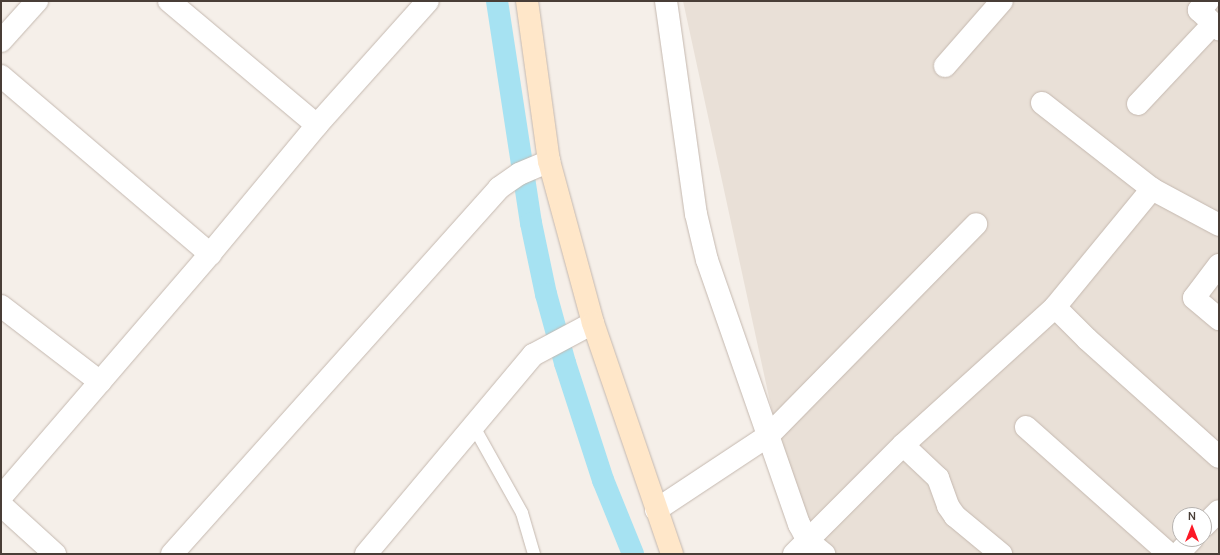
<!DOCTYPE html>
<html>
<head>
<meta charset="utf-8">
<style>
  body { margin:0 }
  #map { position:relative; width:1220px; height:555px; overflow:hidden; background:#f5efe9; font-family:Manrope,sans-serif }
  div>[style] { position:absolute }
  .residential>* { inset:0; background:#e9e0d7 }
  .canal>* { height:22px; margin:-11px; padding:0 11px; transform-origin:11px; border-radius:11px; background:#a6e2f2 }
  .roads { filter:drop-shadow(0 0 1px #c4b8af) drop-shadow(0 0 1px #c4b8af) }
  .lane>* { height:12px; margin:-6px; padding:0 6px; transform-origin:6px; border-radius:6px; background:#fff }
  .street>* { height:22px; margin:-11px; padding:0 11px; transform-origin:11px; border-radius:11px; background:#fff }
  .secondary>* { height:22px; margin:-11px; padding:0 11px; transform-origin:11px; border-radius:11px; background:#ffe7c9 }
  span { translate:-50% -50%; white-space:nowrap; text-align:center; line-height:1.15; -webkit-text-stroke:3px #fff; paint-order:stroke }
  .frame { position:absolute; inset:0; border:2px solid #493e37; pointer-events:none }
  .north { position:absolute; left:1172px; top:507px; width:40px; height:40px; box-sizing:border-box; background:#fff; border:1px solid #b6b2af; border-radius:50%; rotate:0deg; font-size:11px; font-weight:700; line-height:16px; text-align:center; color:#493e37 }
  .north::after { content:''; display:block; margin:auto; width:14px; height:18px; background:#fc1926; clip-path:polygon(50% 0,100% 100%,50% 72%,0 100%) }
</style>
</head>
<body>
<div id="map">
  <div class="residential">
    <div style="clip-path:polygon(evenodd,683px 1px,1219px 1px,1219px 554px,803px 554px,683px 1px,1180px 515px,1204px 515px,1204px 539px,1180px 539px,1180px 515px)"></div>
  </div>
  <div class="canal">
    <div style="left:497px;top:1px;width:225px;rotate:81.3deg"></div>
    <div style="left:531px;top:223px;width:73px;rotate:78.1deg"></div>
    <div style="left:546px;top:294px;width:72px;rotate:74.6deg"></div>
    <div style="left:565px;top:363px;width:123px;rotate:72deg"></div>
    <div style="left:603px;top:480px;width:80px;rotate:67.9deg"></div>
  </div>
  <div class="roads">
    <div class="lane">
      <div style="left:474px;top:427px;width:98px;rotate:60.8deg"></div>
      <div style="left:522px;top:513px;width:43px;rotate:73.7deg"></div>
    </div>
    <div class="street">
      <div style="left:169px;top:1px;width:193px;rotate:40deg"></div>
      <div style="left:666px;top:1px;width:215px;rotate:82deg"></div>
      <div style="left:696px;top:214px;width:47px;rotate:76.6deg"></div>
      <div style="left:707px;top:260px;width:280px;rotate:70.8deg"></div>
      <div style="left:799px;top:524px;width:19px;rotate:62deg"></div>
      <div style="left:808px;top:541px;width:21px;rotate:39deg"></div>
      <div style="left:1208px;top:1px;width:13px;rotate:135deg"></div>
      <div style="left:1199px;top:10px;width:28px;rotate:44deg"></div>
      <div style="left:1px;top:41px;width:54px;rotate:-48deg"></div>
      <div style="left:945px;top:66px;width:86px;rotate:-48.8deg"></div>
      <div style="left:1px;top:76px;width:275px;rotate:40.4deg"></div>
      <div style="left:1042px;top:103px;width:140px;rotate:38deg"></div>
      <div style="left:1152px;top:189px;width:76px;rotate:28.2deg"></div>
      <div style="left:1138px;top:104px;width:110px;rotate:-46.8deg"></div>
      <div style="left:1219px;top:265px;width:41px;rotate:127.1deg"></div>
      <div style="left:1194px;top:298px;width:33px;rotate:40deg"></div>
      <div style="left:1px;top:306px;width:125px;rotate:37.5deg"></div>
      <div style="left:1055px;top:307px;width:45px;rotate:45deg"></div>
      <div style="left:1087px;top:339px;width:177px;rotate:41.8deg"></div>
      <div style="left:1026px;top:427px;width:191px;rotate:41.6deg"></div>
      <div style="left:903px;top:445px;width:48px;rotate:43.3deg"></div>
      <div style="left:938px;top:478px;width:30px;rotate:70deg"></div>
      <div style="left:948px;top:506px;width:12px;rotate:55deg"></div>
      <div style="left:955px;top:516px;width:60px;rotate:39.6deg"></div>
      <div style="left:1px;top:497px;width:321px;rotate:-49.3deg"></div>
      <div style="left:210px;top:254px;width:168px;rotate:-50.3deg"></div>
      <div style="left:317px;top:125px;width:166px;rotate:-48.2deg"></div>
      <div style="left:1px;top:505px;width:73px;rotate:42.2deg"></div>
      <div style="left:656px;top:510px;width:134px;rotate:-33.5deg"></div>
      <div style="left:768px;top:436px;width:297px;rotate:-45.5deg"></div>
      <div style="left:1204px;top:526px;width:21px;rotate:-45deg"></div>
      <div style="left:172px;top:554px;width:491px;rotate:-48.2deg"></div>
      <div style="left:499px;top:188px;width:24px;rotate:-35deg"></div>
      <div style="left:519px;top:174px;width:33px;rotate:-23deg"></div>
      <div style="left:366px;top:554px;width:260px;rotate:-50deg"></div>
      <div style="left:533px;top:355px;width:68px;rotate:-28.1deg"></div>
      <div style="left:794px;top:554px;width:154px;rotate:-45deg"></div>
      <div style="left:903px;top:445px;width:205px;rotate:-42.2deg"></div>
      <div style="left:1055px;top:307px;width:153px;rotate:-50.6deg"></div>
      <div style="left:1178px;top:554px;width:21px;rotate:-47deg"></div>
    </div>
    <div class="secondary">
      <div style="left:527px;top:1px;width:162px;rotate:82.2deg"></div>
      <div style="left:549px;top:161px;width:168px;rotate:74.8deg"></div>
      <div style="left:593px;top:323px;width:244px;rotate:71.1deg"></div>
    </div>
  </div>
  <div class="frame"></div>
  <div class="north">N</div>
</div>
</body>
</html>
